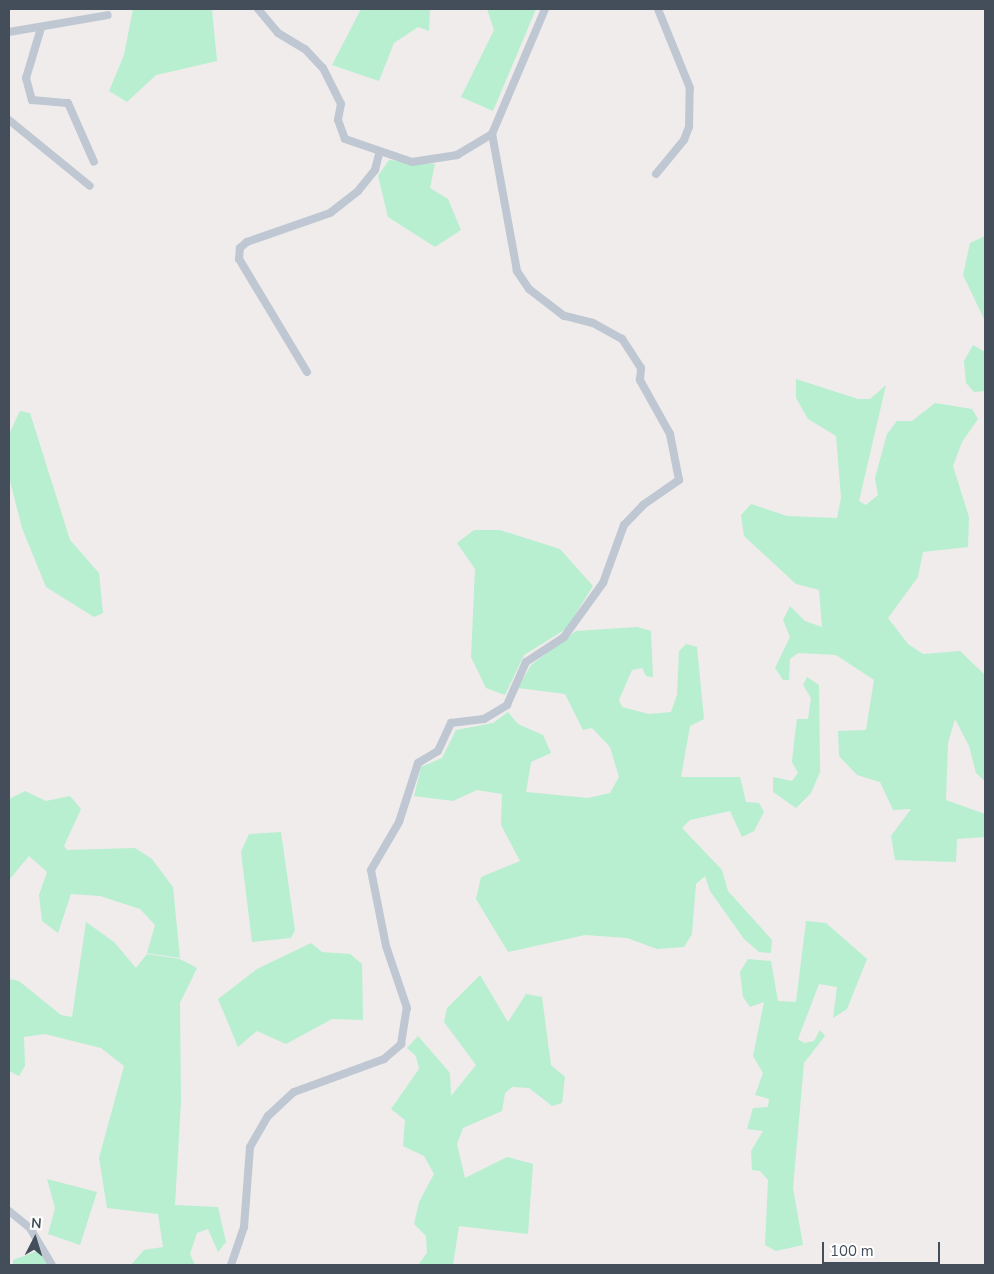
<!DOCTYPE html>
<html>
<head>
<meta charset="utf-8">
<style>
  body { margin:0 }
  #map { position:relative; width:994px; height:1274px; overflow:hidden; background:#efeceb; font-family:"Nunito Sans",sans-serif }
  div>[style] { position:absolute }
  .green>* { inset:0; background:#b7efd0 }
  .minor>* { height:8px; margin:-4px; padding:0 4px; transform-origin:4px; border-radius:4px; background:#bec7d2 }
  span { translate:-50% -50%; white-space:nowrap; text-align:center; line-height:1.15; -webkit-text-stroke:4px #fff; paint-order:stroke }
  .frame { position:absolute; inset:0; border:10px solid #444e5a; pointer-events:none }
  .north { position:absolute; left:10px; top:1214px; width:50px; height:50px; -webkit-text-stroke:4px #fff; paint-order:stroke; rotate:5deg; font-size:14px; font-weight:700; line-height:20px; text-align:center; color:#444e5a }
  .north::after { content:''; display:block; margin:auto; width:18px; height:22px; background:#444e5a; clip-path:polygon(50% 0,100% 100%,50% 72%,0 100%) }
  .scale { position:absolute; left:822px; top:1242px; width:118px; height:22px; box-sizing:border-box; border:2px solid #444e5a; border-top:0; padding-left:6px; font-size:15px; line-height:18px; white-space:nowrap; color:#444e5a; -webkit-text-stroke:4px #fff; paint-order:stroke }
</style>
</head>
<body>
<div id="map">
  <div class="green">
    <div style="clip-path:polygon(133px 9px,212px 9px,217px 61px,156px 75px,127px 102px,109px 91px,124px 55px)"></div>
    <div style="clip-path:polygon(361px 9px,430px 9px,429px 31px,418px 27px,394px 43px,379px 81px,332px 65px)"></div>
    <div style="clip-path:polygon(487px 9px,536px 9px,493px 111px,461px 97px,494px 30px)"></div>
    <div style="clip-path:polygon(389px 160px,435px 164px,430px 188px,448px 199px,461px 230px,435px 247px,388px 217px,378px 176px)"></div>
    <div style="clip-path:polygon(985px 236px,985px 321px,963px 275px,970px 243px)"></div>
    <div style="clip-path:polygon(973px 345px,985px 352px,985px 391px,974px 392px,966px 383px,964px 361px)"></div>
    <div style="clip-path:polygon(796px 379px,858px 399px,870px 399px,886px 385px,859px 501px,866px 505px,878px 495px,875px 478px,887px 434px,897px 421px,912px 421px,935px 403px,972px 409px,978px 419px,962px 442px,953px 466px,969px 517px,968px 547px,923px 552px,918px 577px,888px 618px,908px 644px,923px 654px,960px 651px,985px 675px,985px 781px,976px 773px,969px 746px,955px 719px,948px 743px,946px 800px,985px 814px,985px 837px,957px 839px,956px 862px,895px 860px,891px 836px,911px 809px,893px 810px,880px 782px,857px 775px,839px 756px,838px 731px,866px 730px,874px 680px,836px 655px,798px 653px,790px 659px,789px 680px,783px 680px,775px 668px,790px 637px,783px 620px,790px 606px,805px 621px,822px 627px,819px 590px,796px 584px,744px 536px,741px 515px,751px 504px,787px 516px,837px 518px,841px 498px,836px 436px,808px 419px,796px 398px)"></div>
    <div style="clip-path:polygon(20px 411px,30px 413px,70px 540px,99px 573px,103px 613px,94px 617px,46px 587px,22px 528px,9px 477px,9px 434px)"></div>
    <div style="clip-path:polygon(474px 530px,500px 530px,560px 549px,593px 586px,566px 629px,524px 655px,505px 695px,486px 688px,471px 657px,475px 569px,457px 543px)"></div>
    <div style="clip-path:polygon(637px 627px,651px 631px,653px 677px,646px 676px,642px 668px,632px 670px,619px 700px,622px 707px,649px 714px,671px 712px,677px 695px,679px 651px,686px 644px,697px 647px,704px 719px,690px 726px,681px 777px,740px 777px,746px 802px,759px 803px,764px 812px,754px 831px,742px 837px,730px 811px,690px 820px,682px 828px,722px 870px,728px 891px,772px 940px,771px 953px,759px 952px,744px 939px,710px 891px,705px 876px,696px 884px,692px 934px,684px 947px,657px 949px,627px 938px,585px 935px,508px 952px,476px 899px,481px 877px,520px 861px,501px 825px,502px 794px,477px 790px,453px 801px,414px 796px,421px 767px,442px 758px,456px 730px,493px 723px,508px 712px,518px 724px,543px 735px,551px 753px,531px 762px,526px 792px,588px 798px,610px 793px,619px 777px,610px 747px,592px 728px,583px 730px,565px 694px,518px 688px,531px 665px,576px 631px)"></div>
    <div style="clip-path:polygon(807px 677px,819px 685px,820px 772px,811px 793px,796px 808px,773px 792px,773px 777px,792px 781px,798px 773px,792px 762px,794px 742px,797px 719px,808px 719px,811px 698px,803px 685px)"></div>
    <div style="clip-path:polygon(25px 791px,46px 801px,70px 796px,81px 809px,64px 846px,67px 850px,135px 848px,152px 859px,173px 887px,180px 958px,147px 953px,155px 925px,140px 909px,100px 896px,71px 894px,58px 933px,42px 921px,39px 895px,47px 872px,29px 856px,9px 880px,9px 799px)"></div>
    <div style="clip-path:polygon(281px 832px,295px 930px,291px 938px,252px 942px,241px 852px,249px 834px)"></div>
    <div style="clip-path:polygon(806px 921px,826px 923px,867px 959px,847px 1009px,833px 1018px,837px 987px,819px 984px,798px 1039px,804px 1043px,814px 1041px,820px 1030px,825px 1036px,804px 1063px,793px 1188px,803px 1245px,776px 1251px,765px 1245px,768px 1180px,760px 1171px,752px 1170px,751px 1151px,763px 1131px,747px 1129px,753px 1108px,768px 1107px,769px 1099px,755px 1095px,763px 1073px,753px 1056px,764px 1002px,750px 1007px,743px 997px,740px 972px,748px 959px,771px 961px,778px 1001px,796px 1002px)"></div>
    <div style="clip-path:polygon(86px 922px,114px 942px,136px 968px,147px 954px,180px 959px,197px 968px,180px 1003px,181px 1101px,175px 1205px,218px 1207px,226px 1242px,218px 1252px,208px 1229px,197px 1233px,190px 1254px,195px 1265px,131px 1265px,144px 1250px,163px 1247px,158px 1214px,107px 1208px,99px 1158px,124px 1066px,101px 1048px,45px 1034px,24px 1037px,25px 1066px,19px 1076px,9px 1071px,9px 979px,19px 981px,61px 1015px,72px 1017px)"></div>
    <div style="clip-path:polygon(311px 943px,322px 952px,350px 954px,362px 964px,363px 1020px,332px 1019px,286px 1044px,257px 1031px,238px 1047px,218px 999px,257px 969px)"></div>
    <div style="clip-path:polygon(480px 975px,508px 1022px,526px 994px,542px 997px,551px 1065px,565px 1077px,562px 1103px,552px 1106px,529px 1088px,512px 1087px,505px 1093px,502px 1111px,463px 1128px,457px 1144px,465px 1178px,507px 1157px,533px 1164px,528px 1234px,459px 1226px,453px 1265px,418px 1265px,427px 1253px,426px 1236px,414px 1224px,419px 1202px,434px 1174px,424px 1156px,403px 1146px,405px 1120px,391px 1109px,419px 1069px,416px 1056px,407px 1048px,418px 1036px,450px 1073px,451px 1096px,476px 1065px,444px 1022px,447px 1008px)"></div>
    <div style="clip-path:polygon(47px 1179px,97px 1192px,80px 1245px,48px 1234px,55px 1208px)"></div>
    <div style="clip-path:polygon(40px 1250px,50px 1265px,13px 1265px,13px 1260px)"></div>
  </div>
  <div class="minor">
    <div style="left:258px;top:9px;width:31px;rotate:50deg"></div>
    <div style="left:278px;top:33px;width:31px;rotate:31deg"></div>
    <div style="left:305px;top:49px;width:26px;rotate:47deg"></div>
    <div style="left:323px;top:68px;width:40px;rotate:63.4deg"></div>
    <div style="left:341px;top:104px;width:16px;rotate:101deg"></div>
    <div style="left:338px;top:120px;width:20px;rotate:70deg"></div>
    <div style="left:345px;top:139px;width:71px;rotate:18.9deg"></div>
    <div style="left:412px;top:162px;width:46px;rotate:-8.8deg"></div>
    <div style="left:457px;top:155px;width:41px;rotate:-31deg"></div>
    <div style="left:41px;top:28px;width:52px;rotate:106.7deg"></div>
    <div style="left:26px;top:78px;width:23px;rotate:75deg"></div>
    <div style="left:32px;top:100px;width:36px;rotate:5deg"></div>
    <div style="left:68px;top:103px;width:64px;rotate:66.2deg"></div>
    <div style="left:9px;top:32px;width:100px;rotate:-9.7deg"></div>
    <div style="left:9px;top:120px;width:104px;rotate:39.2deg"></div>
    <div style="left:656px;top:174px;width:44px;rotate:-50.5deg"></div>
    <div style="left:684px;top:140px;width:14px;rotate:-69deg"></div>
    <div style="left:689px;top:127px;width:39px;rotate:-89deg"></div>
    <div style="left:690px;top:88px;width:85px;rotate:-112.1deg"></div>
    <div style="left:307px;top:372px;width:132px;rotate:-121deg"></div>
    <div style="left:239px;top:259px;width:11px;rotate:-85deg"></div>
    <div style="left:240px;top:248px;width:9px;rotate:-41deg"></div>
    <div style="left:247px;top:242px;width:88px;rotate:-19.3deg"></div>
    <div style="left:330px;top:213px;width:36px;rotate:-38deg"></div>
    <div style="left:358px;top:191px;width:27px;rotate:-51deg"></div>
    <div style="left:375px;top:170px;width:16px;rotate:-76deg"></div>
    <div style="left:9px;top:1211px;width:27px;rotate:39deg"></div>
    <div style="left:30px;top:1228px;width:43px;rotate:59.3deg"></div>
    <div style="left:231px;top:1265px;width:40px;rotate:-71.1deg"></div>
    <div style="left:244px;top:1227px;width:80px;rotate:-85.7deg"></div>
    <div style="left:250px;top:1147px;width:36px;rotate:-60deg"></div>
    <div style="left:268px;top:1116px;width:35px;rotate:-43deg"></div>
    <div style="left:294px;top:1092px;width:96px;rotate:-20.1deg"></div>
    <div style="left:384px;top:1059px;width:23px;rotate:-41deg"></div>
    <div style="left:401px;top:1044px;width:36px;rotate:-81deg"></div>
    <div style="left:407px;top:1008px;width:65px;rotate:-108.7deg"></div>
    <div style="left:386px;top:946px;width:77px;rotate:-101.2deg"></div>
    <div style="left:371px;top:870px;width:56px;rotate:-59.7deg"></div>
    <div style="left:399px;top:822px;width:62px;rotate:-72.1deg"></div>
    <div style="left:418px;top:763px;width:23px;rotate:-31deg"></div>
    <div style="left:438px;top:751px;width:31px;rotate:-65deg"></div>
    <div style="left:451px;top:723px;width:33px;rotate:-7deg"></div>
    <div style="left:484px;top:719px;width:27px;rotate:-31deg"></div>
    <div style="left:507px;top:705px;width:47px;rotate:-66.2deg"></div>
    <div style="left:526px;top:662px;width:45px;rotate:-33.3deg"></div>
    <div style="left:564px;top:637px;width:67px;rotate:-54.2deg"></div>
    <div style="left:603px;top:583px;width:62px;rotate:-70.1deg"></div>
    <div style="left:624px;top:525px;width:28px;rotate:-46deg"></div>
    <div style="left:643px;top:505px;width:44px;rotate:-34.8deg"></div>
    <div style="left:679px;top:480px;width:47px;rotate:-101.1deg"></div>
    <div style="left:670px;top:434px;width:62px;rotate:-119.1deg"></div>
    <div style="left:640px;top:380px;width:12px;rotate:-85deg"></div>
    <div style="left:641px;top:368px;width:35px;rotate:-123deg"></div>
    <div style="left:622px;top:339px;width:33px;rotate:-151deg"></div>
    <div style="left:593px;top:323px;width:30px;rotate:-166deg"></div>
    <div style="left:564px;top:316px;width:44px;rotate:-142.4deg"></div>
    <div style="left:529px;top:289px;width:22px;rotate:-124deg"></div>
    <div style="left:517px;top:271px;width:139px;rotate:-100.3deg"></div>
    <div style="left:492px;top:134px;width:136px;rotate:-67deg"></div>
  </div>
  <div class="frame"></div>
  <div class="north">N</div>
  <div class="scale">100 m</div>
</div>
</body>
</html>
